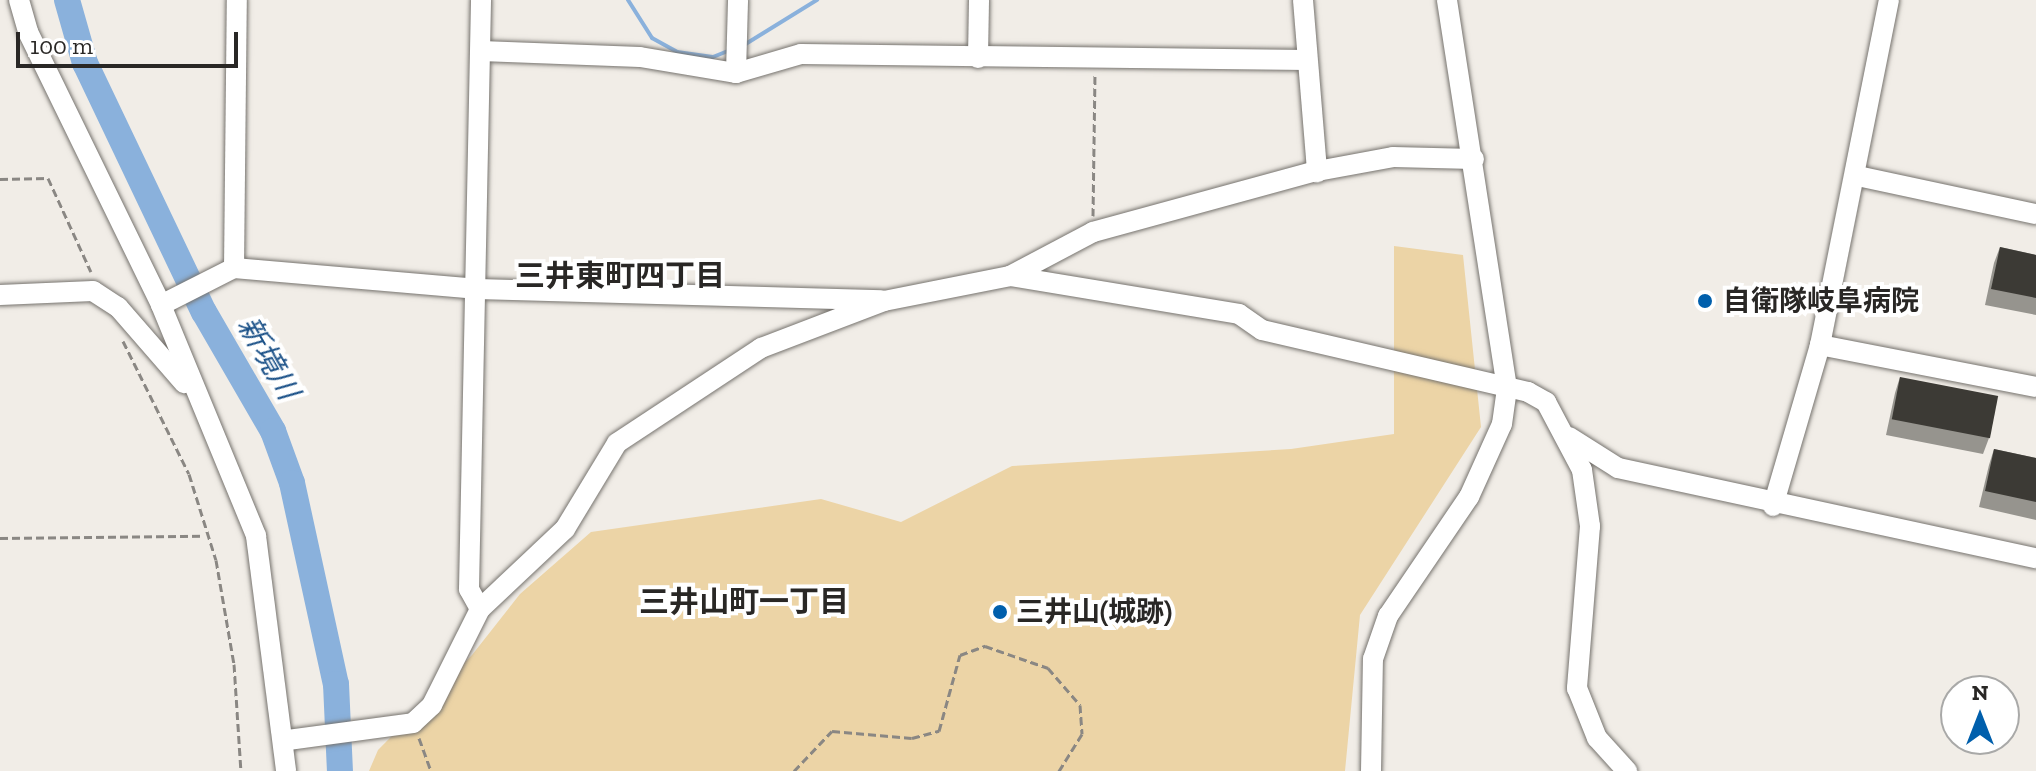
<!DOCTYPE html>
<html>
<head>
<meta charset="utf-8">
<style>
  body { margin:0 }
  #map { position:relative; width:2036px; height:771px; overflow:hidden; background:#f1ede7; font-family:"Zilla Slab","Noto Sans JP",serif }
  div>[style] { position:absolute }
  .green>* { inset:0; background:#ecd4a6 }
  .stream>* { height:4px; margin:-2px; padding:0 2px; transform-origin:2px; border-radius:2px; background:#8ab1dc }
  .river>* { height:26px; margin:-13px; padding:0 13px; transform-origin:13px; border-radius:13px; background:#8ab1dc }
  .path>* { height:3px; margin-top:-1.5px; transform-origin:0; background:repeating-linear-gradient(90deg,#8a8783 0 8px,transparent 0 12px) }
  .roads { filter:drop-shadow(0 0 2px #76736e) drop-shadow(0 0 2px #76736e) }
  .minor>* { height:20px; margin:-10px; padding:0 10px; transform-origin:10px; border-radius:10px; background:#fff }
  .wall>* { inset:0; background:#96948e }
  .building>* { inset:0; background:#3c3a35; transform-origin:0 0 }
  .dots>* { width:22px; height:22px; translate:-50% -50%; box-sizing:border-box; border:4px solid #fff; border-radius:50% }
  span { translate:-50% -50%; white-space:nowrap; text-align:center; line-height:1.15; -webkit-text-stroke:8px #fff; paint-order:stroke }
  .poi-label { font-size:28px; color:#292725; font-weight:700 }
  .left { translate:0 -50%; text-align:left }
  .neighbourhood-label { font-size:30px; color:#292725; font-weight:700 }
  .water-label { font-size:30px; color:#1b5188; font-style:italic }
  .north { position:absolute; left:1940px; top:675px; width:80px; height:80px; box-sizing:border-box; background:#fff; border:2px solid #a9a9a8; border-radius:50%; rotate:0deg; font-size:22px; font-weight:700; line-height:32px; text-align:center; color:#292725 }
  .north::after { content:''; display:block; margin:auto; width:28px; height:36px; background:#005fac; clip-path:polygon(50% 0,100% 100%,50% 72%,0 100%) }
  .scale { position:absolute; left:16px; top:32px; width:222px; height:36px; box-sizing:border-box; border:4px solid #292725; border-top:0; padding-left:10px; font-size:24px; line-height:28px; white-space:nowrap; color:#292725; -webkit-text-stroke:6px #fff; paint-order:stroke }
</style>
</head>
<body>
<div id="map">
  <div class="green">
    <div style="clip-path:polygon(1394px 246px,1463px 255px,1481px 427px,1360px 615px,1345px 771px,369px 771px,378px 750px,472px 655px,520px 594px,591px 532px,821px 499px,901px 522px,1012px 466px,1291px 449px,1394px 434px)"></div>
  </div>
  <div class="stream">
    <div style="left:628px;top:0;width:45px;rotate:57.7deg"></div>
    <div style="left:652px;top:38px;width:29px;rotate:29deg"></div>
    <div style="left:677px;top:52px;width:36px;rotate:8deg"></div>
    <div style="left:713px;top:57px;width:16px;rotate:-22deg"></div>
    <div style="left:744px;top:45px;width:86px;rotate:-31.7deg"></div>
  </div>
  <div class="river">
    <div style="left:67px;top:0;width:66px;rotate:74.1deg"></div>
    <div style="left:85px;top:63px;width:276px;rotate:64.5deg"></div>
    <div style="left:204px;top:312px;width:138px;rotate:59.9deg"></div>
    <div style="left:273px;top:431px;width:55px;rotate:69.9deg"></div>
    <div style="left:292px;top:483px;width:206px;rotate:77.7deg"></div>
    <div style="left:336px;top:684px;width:87px;rotate:87.4deg"></div>
  </div>
  <div class="path">
    <div style="left:0;top:179px;width:48px;rotate:-1.2deg"></div>
    <div style="left:48px;top:178px;width:103px;rotate:65.4deg"></div>
    <div style="left:1093px;top:216px;width:141px;rotate:-89.2deg"></div>
    <div style="left:123px;top:341px;width:148px;rotate:63.6deg"></div>
    <div style="left:189px;top:474px;width:90px;rotate:72.6deg"></div>
    <div style="left:216px;top:560px;width:106px;rotate:80.2deg"></div>
    <div style="left:234px;top:664px;width:107px;rotate:86.3deg"></div>
    <div style="left:0;top:538px;width:204px;rotate:-0.6deg"></div>
    <div style="left:419px;top:738px;width:35px;rotate:70deg"></div>
    <div style="left:794px;top:771px;width:55px;rotate:-46.5deg"></div>
    <div style="left:832px;top:731px;width:80px;rotate:5deg"></div>
    <div style="left:912px;top:738px;width:28px;rotate:-15deg"></div>
    <div style="left:939px;top:731px;width:79px;rotate:-74.6deg"></div>
    <div style="left:960px;top:655px;width:27px;rotate:-20deg"></div>
    <div style="left:985px;top:646px;width:67px;rotate:19.2deg"></div>
    <div style="left:1048px;top:668px;width:49px;rotate:49.1deg"></div>
    <div style="left:1080px;top:705px;width:29px;rotate:86deg"></div>
    <div style="left:1082px;top:734px;width:44px;rotate:121.9deg"></div>
  </div>
  <div class="roads">
    <div class="minor">
      <div style="left:19px;top:0;width:33px;rotate:74deg"></div>
      <div style="left:28px;top:32px;width:304px;rotate:64deg"></div>
      <div style="left:161px;top:305px;width:250px;rotate:67.6deg"></div>
      <div style="left:256px;top:536px;width:237px;rotate:82.7deg"></div>
      <div style="left:1303px;top:0;width:173px;rotate:85.3deg"></div>
      <div style="left:481px;top:51px;width:159px;rotate:2.2deg"></div>
      <div style="left:640px;top:57px;width:97px;rotate:9.5deg"></div>
      <div style="left:736px;top:73px;width:68px;rotate:-16.3deg"></div>
      <div style="left:801px;top:54px;width:505px;rotate:0.68deg"></div>
      <div style="left:978px;top:58px;width:58px;rotate:-89deg"></div>
      <div style="left:736px;top:73px;width:73px;rotate:-88.4deg"></div>
      <div style="left:1858px;top:176px;width:182px;rotate:12.1deg"></div>
      <div style="left:234px;top:268px;width:268px;rotate:-89.4deg"></div>
      <div style="left:1010px;top:276px;width:232px;rotate:9.4deg"></div>
      <div style="left:1239px;top:314px;width:28px;rotate:35deg"></div>
      <div style="left:1262px;top:330px;width:273px;rotate:13.1deg"></div>
      <div style="left:1528px;top:392px;width:21px;rotate:29deg"></div>
      <div style="left:1546px;top:402px;width:77px;rotate:62.1deg"></div>
      <div style="left:1582px;top:470px;width:57px;rotate:81.9deg"></div>
      <div style="left:1590px;top:526px;width:163px;rotate:94.6deg"></div>
      <div style="left:1577px;top:688px;width:54px;rotate:68.2deg"></div>
      <div style="left:1597px;top:738px;width:45px;rotate:47.7deg"></div>
      <div style="left:0;top:295px;width:93px;rotate:-2.5deg"></div>
      <div style="left:93px;top:291px;width:30px;rotate:33deg"></div>
      <div style="left:118px;top:307px;width:101px;rotate:49deg"></div>
      <div style="left:161px;top:305px;width:82px;rotate:-26.9deg"></div>
      <div style="left:234px;top:268px;width:245px;rotate:4.9deg"></div>
      <div style="left:478px;top:289px;width:403px;rotate:1.6deg"></div>
      <div style="left:1820px;top:345px;width:220px;rotate:11deg"></div>
      <div style="left:1569px;top:437px;width:58px;rotate:32.3deg"></div>
      <div style="left:1618px;top:468px;width:428px;rotate:12.2deg"></div>
      <div style="left:1773px;top:506px;width:168px;rotate:-73.7deg"></div>
      <div style="left:1820px;top:345px;width:352px;rotate:-78.7deg"></div>
      <div style="left:480px;top:609px;width:23px;rotate:-119deg"></div>
      <div style="left:469px;top:589px;width:589px;rotate:-88.83deg"></div>
      <div style="left:288px;top:740px;width:126px;rotate:-7.7deg"></div>
      <div style="left:413px;top:723px;width:26px;rotate:-43deg"></div>
      <div style="left:432px;top:705px;width:107px;rotate:-63.4deg"></div>
      <div style="left:480px;top:609px;width:117px;rotate:-43.3deg"></div>
      <div style="left:565px;top:529px;width:100px;rotate:-58.8deg"></div>
      <div style="left:617px;top:443px;width:173px;rotate:-33.4deg"></div>
      <div style="left:761px;top:348px;width:132px;rotate:-20.9deg"></div>
      <div style="left:884px;top:301px;width:128px;rotate:-11.2deg"></div>
      <div style="left:1010px;top:276px;width:94px;rotate:-27.9deg"></div>
      <div style="left:1093px;top:232px;width:227px;rotate:-15.3deg"></div>
      <div style="left:1312px;top:172px;width:82px;rotate:-10.5deg"></div>
      <div style="left:1393px;top:157px;width:81px;rotate:1.4deg"></div>
      <div style="left:1371px;top:771px;width:112px;rotate:-89deg"></div>
      <div style="left:1373px;top:659px;width:46px;rotate:-70.8deg"></div>
      <div style="left:1388px;top:616px;width:144px;rotate:-55.8deg"></div>
      <div style="left:1469px;top:497px;width:80px;rotate:-65.7deg"></div>
      <div style="left:1502px;top:424px;width:36px;rotate:-82deg"></div>
      <div style="left:1507px;top:388px;width:393px;rotate:-98.8deg"></div>
    </div>
  </div>
  <div class="wall">
    <div style="clip-path:polygon(2000px 247px,2036px 255px,2036px 315px,1985px 305px,1994px 263px)"></div>
    <div style="clip-path:polygon(1900px 377px,1989px 438px,1983px 454px,1886px 435px,1895px 393px)"></div>
    <div style="clip-path:polygon(1994px 449px,2036px 458px,2036px 520px,1979px 507px,1989px 465px)"></div>
  </div>
  <div class="building">
    <div style="clip-path:polygon(2000px 247px,2036px 255px,2036px 298px,1991px 289px)"></div>
    <div style="left:1900px;top:377px;width:100px;height:43px;rotate:11deg"></div>
    <div style="clip-path:polygon(1994px 449px,2036px 458px,2036px 502px,1985px 491px)"></div>
  </div>
  <div class="dots">
    <div style="left:1705px;top:301px;background:#005fac"></div>
    <div style="left:1000px;top:612px;background:#005fac"></div>
  </div>
  <div class="poi-label">
    <span class="left" style="left:1723px;top:301px">自衛隊岐阜病院</span>
    <span class="left" style="left:1016px;top:612px">三井山(城跡)</span>
  </div>
  <div class="neighbourhood-label">
    <span style="left:620px;top:276px">三井東町四丁目</span>
    <span style="left:744px;top:602px">三井山町一丁目</span>
  </div>
  <div class="water-label">
    <span style="left:268px;top:358px;rotate:60deg">新境川</span>
  </div>
  <div class="north">N</div>
  <div class="scale">100 m</div>
</div>
</body>
</html>
